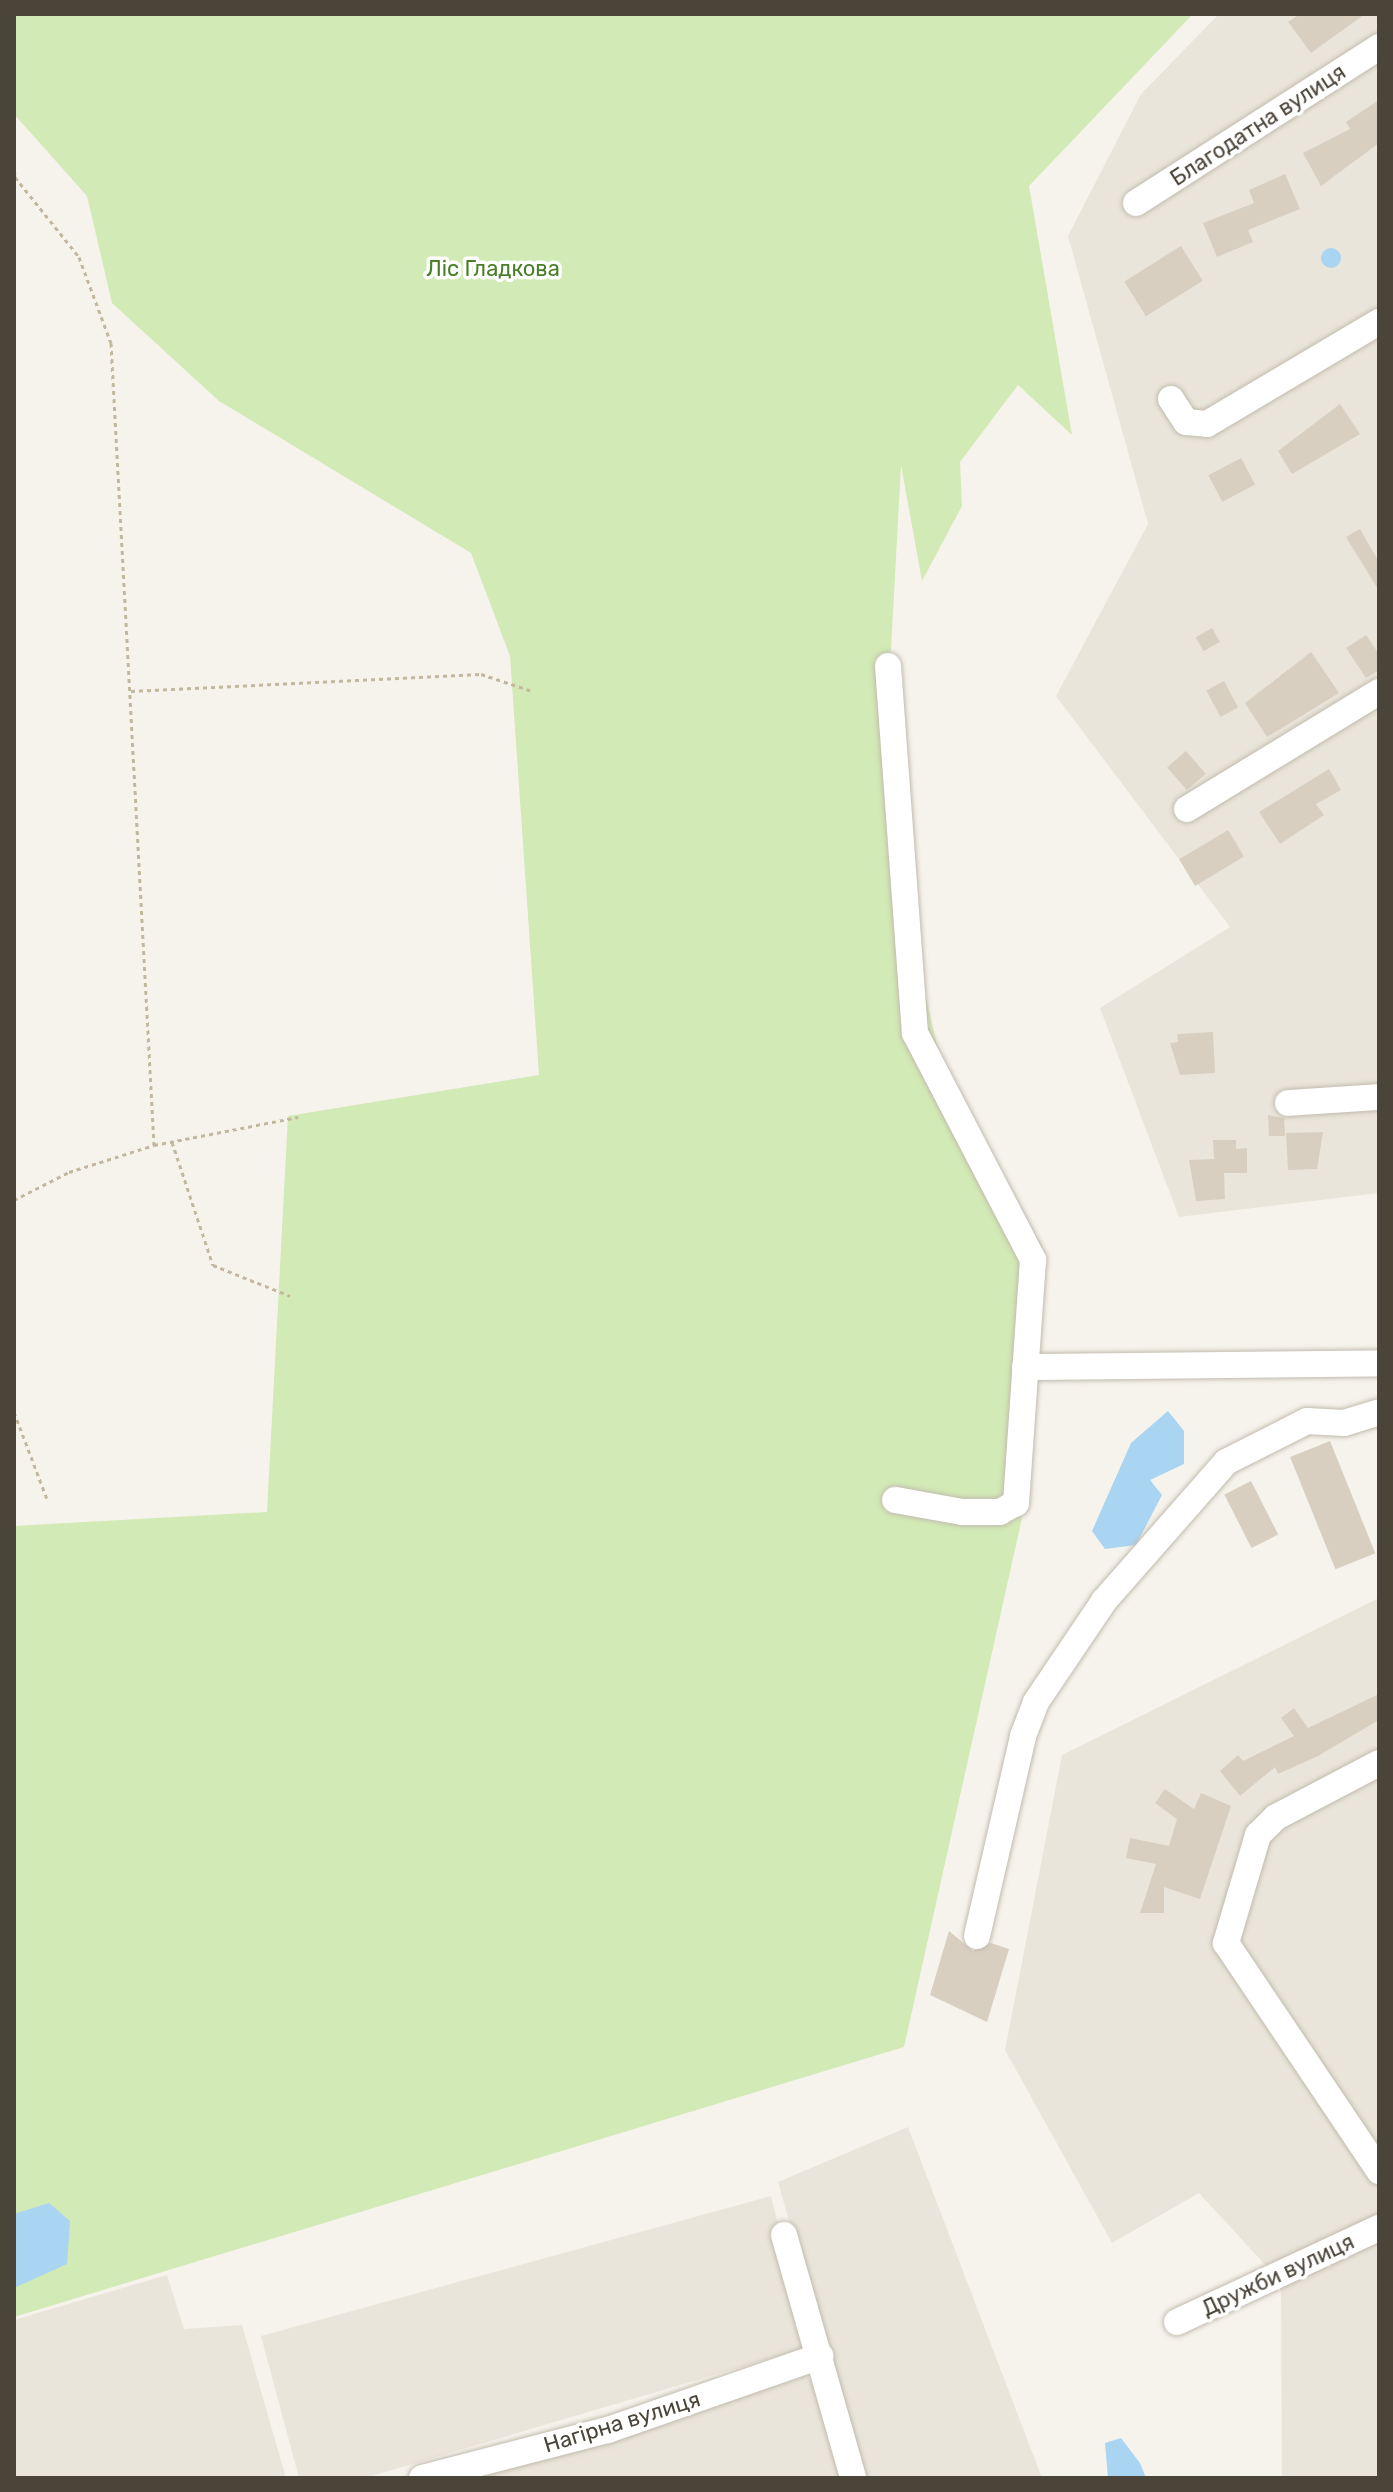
<!DOCTYPE html>
<html>
<head>
<meta charset="utf-8">
<style>
  body { margin:0 }
  #map { position:relative; width:1393px; height:2492px; overflow:hidden; background:#f6f3ec; font-family:Rubik,sans-serif }
  div>[style] { position:absolute }
  .residential>* { inset:0; background:#eae5da }
  .green>* { inset:0; background:#d2eab5 }
  .water>* { inset:0; background:#a9d4f2 }
  .round { border-radius:50% }
  .building>* { inset:0; background:#d8cfc1; transform-origin:0 0 }
  .path>* { height:3px; margin-top:-1.5px; transform-origin:0; background:repeating-linear-gradient(90deg,#c4b79f 0 4px,transparent 0 8px) }
  .roads { filter:drop-shadow(0 0 2px #c2bbae) drop-shadow(0 0 2px #c2bbae) }
  .minor>* { height:26px; margin:-13px; padding:0 13px; transform-origin:13px; border-radius:13px; background:#fff }
  span { translate:-50% -50%; white-space:nowrap; text-align:center; line-height:1.15; -webkit-text-stroke:7px #fff; paint-order:stroke }
  .street-label { font-size:22px; color:#4b4439 }
  .park-label { font-size:22px; color:#4a7f2a }
  .frame { position:absolute; inset:0; border:16px solid #4b4439; pointer-events:none }
</style>
</head>
<body>
<div id="map">
  <div class="residential">
    <div style="clip-path:polygon(1219px 14px,1379px 14px,1379px 1193px,1179px 1217px,1100px 1008px,1230px 927px,1056px 696px,1148px 524px,1068px 236px,1141px 94px)"></div>
    <div style="clip-path:polygon(1379px 1598px,1379px 2478px,1282px 2478px,1281px 2282px,1199px 2193px,1112px 2243px,1005px 2050px,1062px 1755px)"></div>
    <div style="clip-path:polygon(908px 2127px,1042px 2478px,862px 2478px,778px 2182px)"></div>
    <div style="clip-path:polygon(771px 2196px,809px 2347px,365px 2478px,299px 2478px,261px 2336px)"></div>
    <div style="clip-path:polygon(167px 2275px,184px 2329px,242px 2325px,286px 2478px,14px 2478px,14px 2320px)"></div>
    <div style="clip-path:polygon(803px 2374px,819px 2387px,844px 2478px,464px 2478px)"></div>
  </div>
  <div class="green">
    <div style="clip-path:polygon(14px 14px,1193px 14px,1029px 186px,1072px 435px,1018px 385px,960px 462px,962px 506px,922px 581px,901px 465px,890px 668px,910px 927px,955px 1124px,1042px 1245px,1022px 1518px,904px 2047px,14px 2317px,14px 1526px,267px 1512px,288px 1116px,539px 1075px,510px 656px,471px 553px,219px 401px,112px 303px,87px 196px,14px 114px)"></div>
  </div>
  <div class="water">
    <div class="round" style="left:1321px;top:248px;width:20px;height:20px"></div>
    <div style="clip-path:polygon(1168px 1411px,1184px 1431px,1184px 1464px,1150px 1480px,1162px 1495px,1136px 1545px,1105px 1549px,1092px 1531px,1131px 1443px)"></div>
    <div style="clip-path:polygon(49px 2203px,70px 2221px,67px 2264px,14px 2288px,14px 2214px)"></div>
    <div style="clip-path:polygon(1121px 2438px,1140px 2463px,1146px 2478px,1108px 2478px,1105px 2443px)"></div>
  </div>
  <div class="building">
    <div style="clip-path:polygon(1300px 14px,1365px 14px,1311px 53px,1288px 22px)"></div>
    <div style="clip-path:polygon(1379px 100px,1379px 143px,1321px 186px,1303px 153px,1350px 129px,1346px 122px)"></div>
    <div style="clip-path:polygon(1285px 174px,1300px 209px,1248px 230px,1253px 242px,1217px 257px,1203px 223px,1254px 203px,1249px 190px)"></div>
    <div style="left:1181px;top:246px;width:41px;height:67px;rotate:58deg"></div>
    <div style="clip-path:polygon(1340px 404px,1360px 434px,1292px 474px,1278px 451px)"></div>
    <div style="left:1241px;top:458px;width:30px;height:37px;rotate:62deg"></div>
    <div style="clip-path:polygon(1360px 529px,1379px 562px,1379px 591px,1346px 537px)"></div>
    <div style="left:1212px;top:628px;width:16px;height:19px;rotate:60deg"></div>
    <div style="clip-path:polygon(1366px 635px,1379px 654px,1379px 670px,1366px 678px,1346px 648px)"></div>
    <div style="clip-path:polygon(1311px 652px,1339px 693px,1267px 737px,1245px 703px)"></div>
    <div style="left:1224px;top:681px;width:30px;height:20px;rotate:62deg"></div>
    <div style="left:1186px;top:751px;width:30px;height:25px;rotate:49deg"></div>
    <div style="clip-path:polygon(1329px 769px,1341px 790px,1316px 804px,1324px 815px,1280px 844px,1259px 812px)"></div>
    <div style="left:1228px;top:830px;width:31px;height:57px;rotate:59deg"></div>
    <div style="clip-path:polygon(1213px 1032px,1215px 1073px,1180px 1075px,1170px 1043px,1178px 1042px,1177px 1034px)"></div>
    <div style="clip-path:polygon(1268px 1115px,1284px 1118px,1285px 1136px,1269px 1136px)"></div>
    <div style="clip-path:polygon(1323px 1132px,1317px 1169px,1288px 1170px,1286px 1133px)"></div>
    <div style="clip-path:polygon(1213px 1140px,1236px 1140px,1236px 1149px,1247px 1148px,1247px 1173px,1224px 1173px,1225px 1199px,1196px 1201px,1189px 1160px,1214px 1159px)"></div>
    <div style="left:1330px;top:1441px;width:121px;height:43px;rotate:68deg"></div>
    <div style="left:1251px;top:1481px;width:60px;height:30px;rotate:63deg"></div>
    <div style="clip-path:polygon(1379px 1694px,1379px 1720px,1318px 1756px,1278px 1774px,1275px 1767px,1240px 1796px,1220px 1771px,1238px 1755px,1243px 1761px,1294px 1736px,1281px 1718px,1294px 1708px,1308px 1728px)"></div>
    <div style="clip-path:polygon(1165px 1789px,1194px 1809px,1201px 1793px,1231px 1806px,1200px 1899px,1164px 1887px,1164px 1913px,1140px 1913px,1156px 1864px,1126px 1858px,1130px 1838px,1169px 1846px,1177px 1819px,1155px 1803px)"></div>
    <div style="clip-path:polygon(949px 1931px,973px 1951px,991px 1943px,1009px 1949px,987px 2022px,930px 1995px)"></div>
  </div>
  <div class="path">
    <div style="left:14px;top:163px;width:14px;rotate:86deg"></div>
    <div style="left:15px;top:177px;width:102px;rotate:51.3deg"></div>
    <div style="left:79px;top:257px;width:92px;rotate:69.6deg"></div>
    <div style="left:111px;top:343px;width:803px;rotate:86.93deg"></div>
    <div style="left:131px;top:691px;width:350px;rotate:-2.8deg"></div>
    <div style="left:481px;top:674px;width:54px;rotate:18.4deg"></div>
    <div style="left:172px;top:1142px;width:130px;rotate:71.6deg"></div>
    <div style="left:213px;top:1265px;width:83px;rotate:21.9deg"></div>
    <div style="left:14px;top:1200px;width:62px;rotate:-27deg"></div>
    <div style="left:69px;top:1172px;width:89px;rotate:-17.6deg"></div>
    <div style="left:154px;top:1145px;width:147px;rotate:-11deg"></div>
    <div style="left:14px;top:1412px;width:93px;rotate:69.2deg"></div>
  </div>
  <div class="roads">
    <div class="minor">
      <div style="left:1136px;top:203px;width:289px;rotate:-32.7deg"></div>
      <div style="left:1171px;top:399px;width:27px;rotate:57deg"></div>
      <div style="left:1186px;top:422px;width:21px;rotate:5deg"></div>
      <div style="left:1207px;top:424px;width:200px;rotate:-30.7deg"></div>
      <div style="left:888px;top:666px;width:368px;rotate:85.8deg"></div>
      <div style="left:915px;top:1033px;width:256px;rotate:62.5deg"></div>
      <div style="left:1033px;top:1260px;width:244px;rotate:94deg"></div>
      <div style="left:1016px;top:1503px;width:18px;rotate:151deg"></div>
      <div style="left:1000px;top:1512px;width:38px;rotate:180deg"></div>
      <div style="left:962px;top:1512px;width:68px;rotate:-169.8deg"></div>
      <div style="left:1187px;top:809px;width:225px;rotate:-31.4deg"></div>
      <div style="left:1288px;top:1103px;width:91px;rotate:-3.8deg"></div>
      <div style="left:1025px;top:1367px;width:354px;rotate:-0.6deg"></div>
      <div style="left:1379px;top:1763px;width:116px;rotate:152.3deg"></div>
      <div style="left:1276px;top:1817px;width:25px;rotate:135deg"></div>
      <div style="left:1258px;top:1835px;width:113px;rotate:106.5deg"></div>
      <div style="left:1226px;top:1943px;width:275px;rotate:56.1deg"></div>
      <div style="left:977px;top:1936px;width:205px;rotate:-77deg"></div>
      <div style="left:1023px;top:1736px;width:36px;rotate:-69deg"></div>
      <div style="left:1036px;top:1702px;width:122px;rotate:-56deg"></div>
      <div style="left:1104px;top:1601px;width:185px;rotate:-48.7deg"></div>
      <div style="left:1226px;top:1462px;width:91px;rotate:-26.8deg"></div>
      <div style="left:1307px;top:1421px;width:37px;rotate:3deg"></div>
      <div style="left:1344px;top:1423px;width:37px;rotate:-17deg"></div>
      <div style="left:784px;top:2235px;width:253px;rotate:74.1deg"></div>
      <div style="left:1177px;top:2322px;width:223px;rotate:-25deg"></div>
      <div style="left:422px;top:2478px;width:192px;rotate:-14.5deg"></div>
      <div style="left:608px;top:2430px;width:225px;rotate:-19.2deg"></div>
    </div>
  </div>
  <div class="street-label">
    <span style="left:1258px;top:125px;rotate:-33deg">Благодатна вулиця</span>
    <span style="left:1278px;top:2275px;rotate:-25deg">Дружби вулиця</span>
    <span style="left:622px;top:2422px;rotate:-17deg">Нагірна вулиця</span>
  </div>
  <div class="park-label">
    <span style="left:493px;top:269px">Ліс Гладкова</span>
  </div>
  <div class="frame"></div>
</div>
</body>
</html>
